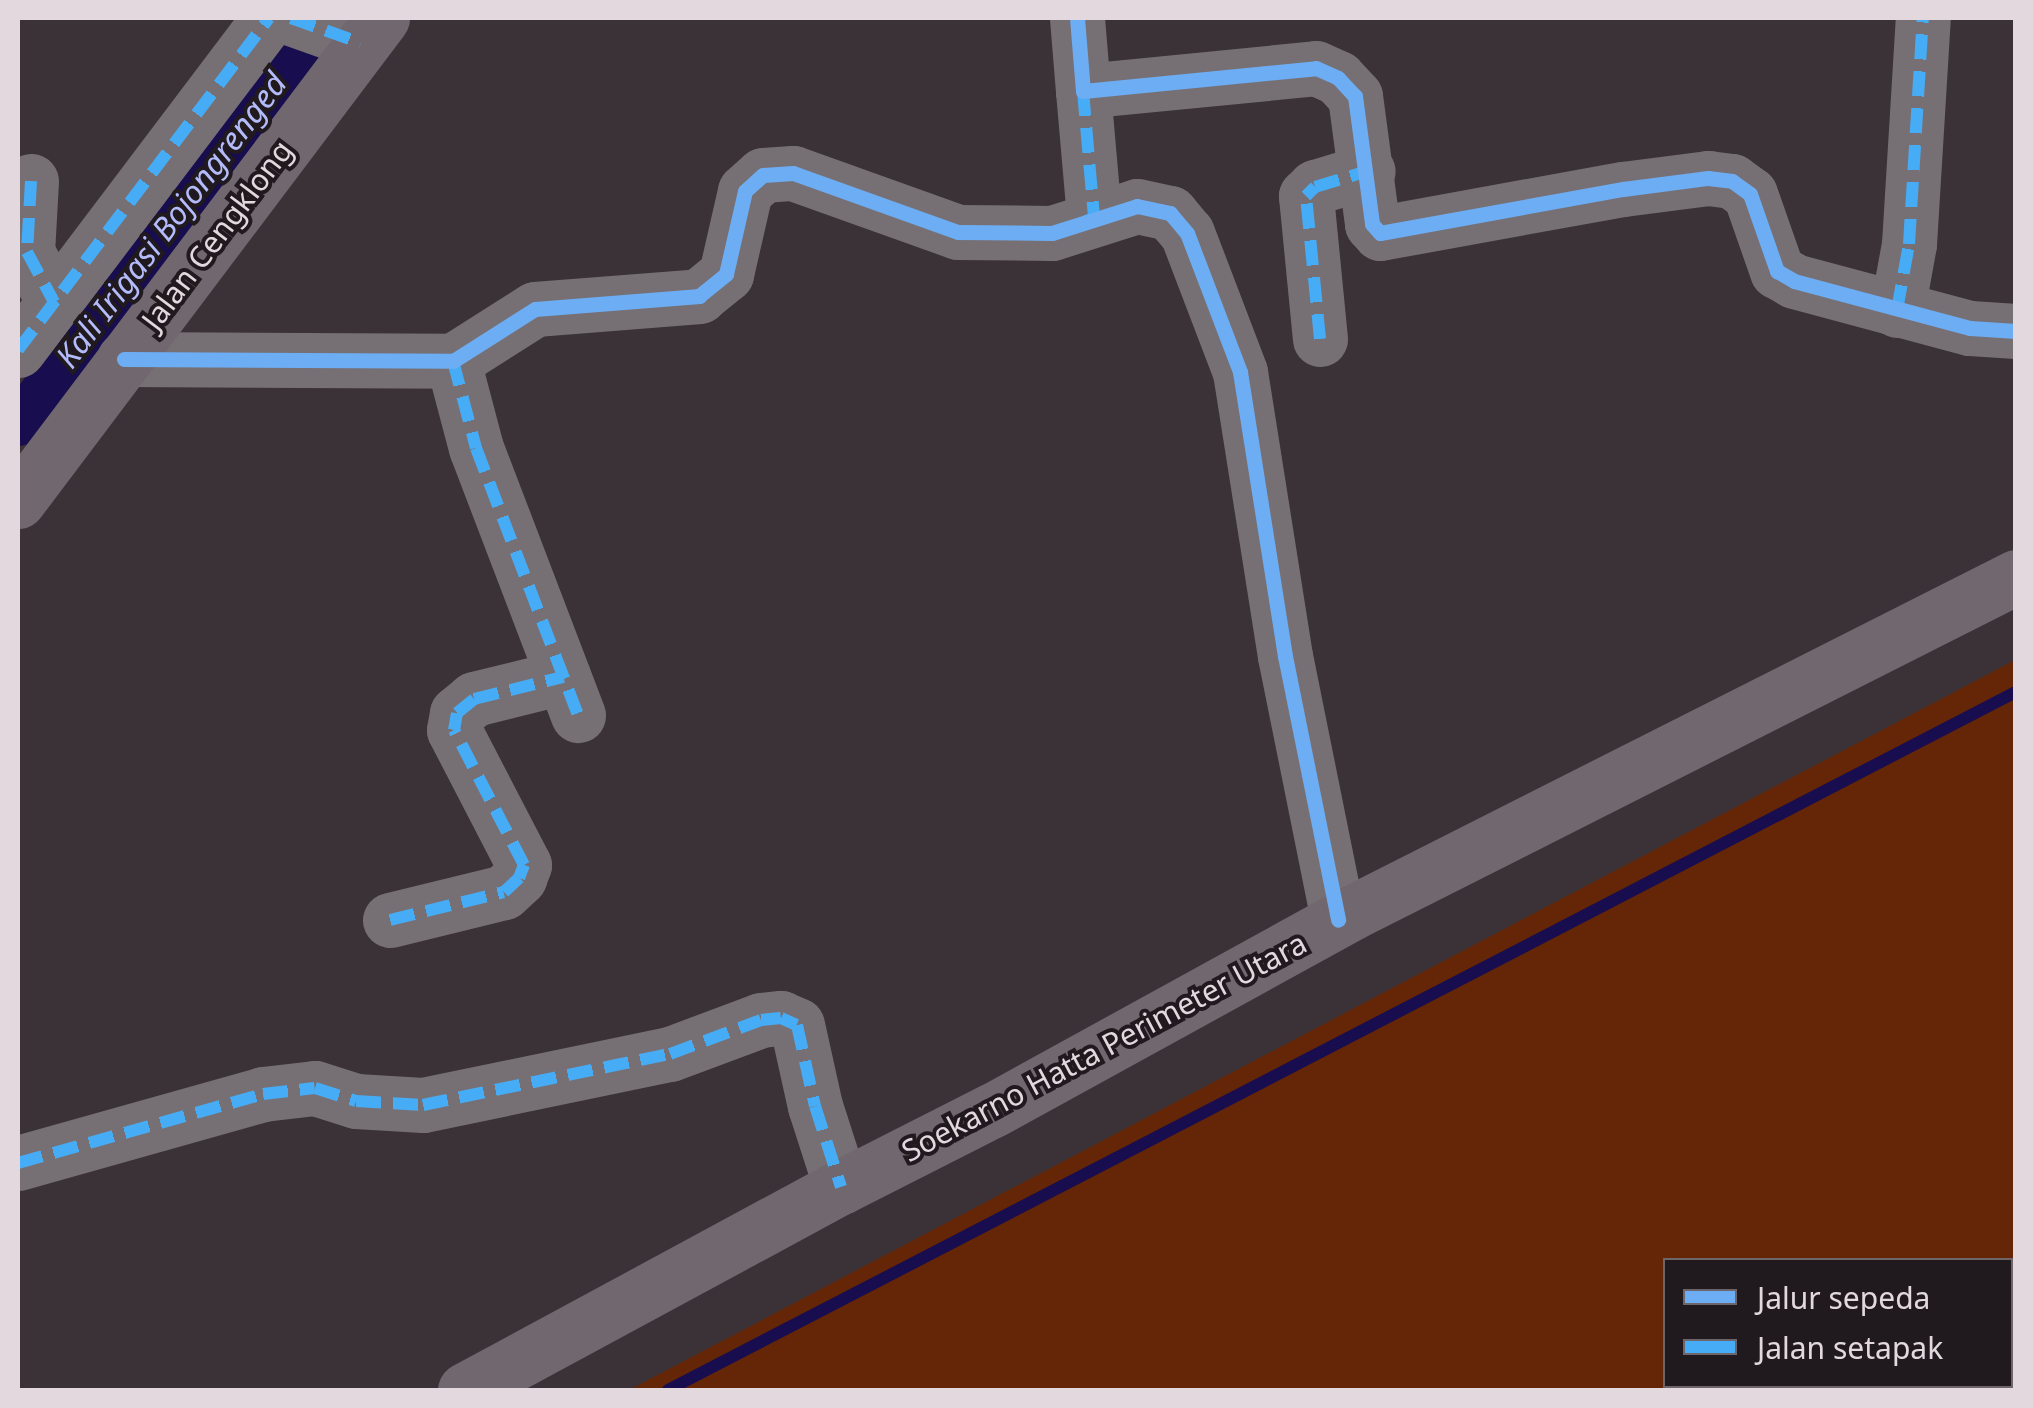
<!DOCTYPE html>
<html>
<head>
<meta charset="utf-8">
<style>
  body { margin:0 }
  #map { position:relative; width:2033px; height:1408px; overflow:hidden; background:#3a3237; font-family:"Noto Sans",sans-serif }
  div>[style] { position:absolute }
  .green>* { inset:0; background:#652607 }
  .stream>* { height:12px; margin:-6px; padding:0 6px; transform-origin:6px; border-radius:6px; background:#180d4e }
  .canal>* { height:45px; margin:-22.5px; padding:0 22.5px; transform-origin:22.5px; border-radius:22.5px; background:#180d4e }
  .minor>* { height:55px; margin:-27.5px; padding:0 27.5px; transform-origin:27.5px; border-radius:27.5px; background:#767074 }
  .major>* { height:55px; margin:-27.5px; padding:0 27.5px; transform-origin:27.5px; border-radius:27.5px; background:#70686e }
  .quiet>* { height:12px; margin-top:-6px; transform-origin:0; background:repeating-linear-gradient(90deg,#46acf6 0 25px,transparent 0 37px) }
  .cycleway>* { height:15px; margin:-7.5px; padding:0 7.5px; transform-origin:7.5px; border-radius:7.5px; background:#6dadf4 }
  span { translate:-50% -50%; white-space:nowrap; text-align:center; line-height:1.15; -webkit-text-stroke:8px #20191e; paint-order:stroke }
  .street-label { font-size:30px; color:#e2d8de }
  .water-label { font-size:32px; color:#b3bbfa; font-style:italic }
  .frame { position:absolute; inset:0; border:20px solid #e2d8de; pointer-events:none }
  .legend { position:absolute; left:1663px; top:1258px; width:350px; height:130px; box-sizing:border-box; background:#20191e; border:2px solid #6e656b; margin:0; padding:12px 18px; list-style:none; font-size:30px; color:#e2d8de }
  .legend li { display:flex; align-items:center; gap:20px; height:50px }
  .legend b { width:50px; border:2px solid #6e656b }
</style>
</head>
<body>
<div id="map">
  <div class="green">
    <div style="clip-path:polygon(evenodd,2015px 660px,2015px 1390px,629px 1390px,2015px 660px,1666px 1260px,2010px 1260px,2010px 1386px,1666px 1386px,1666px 1260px)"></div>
  </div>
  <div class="stream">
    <div style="left:668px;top:1390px;width:1518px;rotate:-27.38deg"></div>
  </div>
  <div class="canal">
    <div style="left:18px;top:423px;width:508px;rotate:-52.93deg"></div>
  </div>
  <div class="minor">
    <div style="left:291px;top:18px;width:74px;rotate:19.7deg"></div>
    <div style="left:1077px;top:18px;width:73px;rotate:85.3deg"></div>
    <div style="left:1083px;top:91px;width:234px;rotate:-5.6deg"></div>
    <div style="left:1316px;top:68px;width:24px;rotate:24deg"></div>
    <div style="left:1338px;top:78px;width:25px;rotate:47deg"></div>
    <div style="left:1355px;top:96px;width:129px;rotate:82.4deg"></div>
    <div style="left:1372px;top:224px;width:12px;rotate:48deg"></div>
    <div style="left:1380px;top:233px;width:247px;rotate:-10.3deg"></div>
    <div style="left:1623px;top:189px;width:86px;rotate:-7.4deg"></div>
    <div style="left:1708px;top:178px;width:24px;rotate:7deg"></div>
    <div style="left:1732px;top:181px;width:22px;rotate:36deg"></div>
    <div style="left:1750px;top:194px;width:82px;rotate:70.7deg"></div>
    <div style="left:1777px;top:271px;width:20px;rotate:30deg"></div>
    <div style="left:1794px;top:281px;width:182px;rotate:15deg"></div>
    <div style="left:1970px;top:328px;width:46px;rotate:3.7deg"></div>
    <div style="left:1083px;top:91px;width:127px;rotate:85deg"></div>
    <div style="left:31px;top:181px;width:71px;rotate:93.2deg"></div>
    <div style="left:27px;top:252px;width:57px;rotate:61.6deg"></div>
    <div style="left:1897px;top:310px;width:67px;rotate:-79.7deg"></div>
    <div style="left:1909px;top:244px;width:226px;rotate:-86.5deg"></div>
    <div style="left:1320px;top:339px;width:144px;rotate:-95.6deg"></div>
    <div style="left:1306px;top:196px;width:13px;rotate:-45deg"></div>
    <div style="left:1315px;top:187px;width:55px;rotate:-16.8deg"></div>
    <div style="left:18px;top:350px;width:416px;rotate:-52.9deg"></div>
    <div style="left:124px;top:359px;width:329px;rotate:0.3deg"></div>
    <div style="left:453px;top:361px;width:97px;rotate:-32.4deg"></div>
    <div style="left:535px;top:309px;width:165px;rotate:-4.5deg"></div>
    <div style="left:699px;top:296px;width:35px;rotate:-39deg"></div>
    <div style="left:726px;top:274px;width:85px;rotate:-77.1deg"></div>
    <div style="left:745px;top:191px;width:24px;rotate:-42deg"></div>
    <div style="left:763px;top:175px;width:30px;rotate:-4deg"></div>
    <div style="left:793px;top:173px;width:175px;rotate:19.7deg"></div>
    <div style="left:958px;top:232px;width:94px;rotate:0.6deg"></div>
    <div style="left:1052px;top:233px;width:89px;rotate:-17.6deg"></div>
    <div style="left:1137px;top:206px;width:34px;rotate:12deg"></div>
    <div style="left:1170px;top:213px;width:26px;rotate:50deg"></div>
    <div style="left:1187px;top:233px;width:149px;rotate:69.1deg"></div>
    <div style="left:1240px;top:372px;width:288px;rotate:81deg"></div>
    <div style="left:1285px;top:656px;width:269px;rotate:78.6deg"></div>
    <div style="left:453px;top:361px;width:90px;rotate:75.2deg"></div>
    <div style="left:476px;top:448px;width:286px;rotate:69.1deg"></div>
    <div style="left:390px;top:920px;width:117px;rotate:-13.8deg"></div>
    <div style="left:504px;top:892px;width:21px;rotate:-43deg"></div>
    <div style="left:519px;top:878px;width:14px;rotate:-69deg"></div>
    <div style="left:524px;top:865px;width:152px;rotate:-117.4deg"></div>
    <div style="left:454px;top:730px;width:17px;rotate:-80deg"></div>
    <div style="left:457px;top:713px;width:22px;rotate:-39deg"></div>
    <div style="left:474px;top:699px;width:92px;rotate:-13.9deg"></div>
    <div style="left:18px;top:1163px;width:255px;rotate:-15.7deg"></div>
    <div style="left:263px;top:1094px;width:52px;rotate:-6.6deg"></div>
    <div style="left:315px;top:1088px;width:43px;rotate:17.6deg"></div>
    <div style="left:356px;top:1101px;width:67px;rotate:3.4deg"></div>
    <div style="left:423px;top:1105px;width:252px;rotate:-11.7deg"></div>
    <div style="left:670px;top:1054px;width:97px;rotate:-20.5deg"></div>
    <div style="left:761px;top:1020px;width:20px;rotate:-6deg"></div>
    <div style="left:781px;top:1018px;width:17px;rotate:24deg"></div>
    <div style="left:797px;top:1025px;width:83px;rotate:77.5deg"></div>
    <div style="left:815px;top:1106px;width:85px;rotate:72.2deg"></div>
  </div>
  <div class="major">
    <div style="left:18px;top:501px;width:605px;rotate:-53deg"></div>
    <div style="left:465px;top:1390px;width:427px;rotate:-28.4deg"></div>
    <div style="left:841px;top:1187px;width:170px;rotate:-26.9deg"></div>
    <div style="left:993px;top:1110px;width:409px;rotate:-28.8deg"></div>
    <div style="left:1351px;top:913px;width:745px;rotate:-26.81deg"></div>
  </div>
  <div class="quiet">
    <div style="left:291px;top:18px;width:74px;rotate:19.7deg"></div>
    <div style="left:1083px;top:91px;width:127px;rotate:85deg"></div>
    <div style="left:1094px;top:218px;width:9px;rotate:159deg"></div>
    <div style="left:31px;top:181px;width:71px;rotate:93.2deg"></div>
    <div style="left:27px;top:252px;width:57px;rotate:61.6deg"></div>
    <div style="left:1897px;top:310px;width:67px;rotate:-79.7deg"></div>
    <div style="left:1909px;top:244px;width:226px;rotate:-86.5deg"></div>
    <div style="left:1320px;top:339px;width:144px;rotate:-95.6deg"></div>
    <div style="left:1306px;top:196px;width:13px;rotate:-45deg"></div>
    <div style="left:1315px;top:187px;width:55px;rotate:-16.8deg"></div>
    <div style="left:18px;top:350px;width:416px;rotate:-52.9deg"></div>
    <div style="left:453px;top:361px;width:90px;rotate:75.2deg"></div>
    <div style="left:476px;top:448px;width:286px;rotate:69.1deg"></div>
    <div style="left:390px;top:920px;width:117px;rotate:-13.8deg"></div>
    <div style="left:504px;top:892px;width:21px;rotate:-43deg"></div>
    <div style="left:519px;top:878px;width:14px;rotate:-69deg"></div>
    <div style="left:524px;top:865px;width:152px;rotate:-117.4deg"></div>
    <div style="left:454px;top:730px;width:17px;rotate:-80deg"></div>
    <div style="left:457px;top:713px;width:22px;rotate:-39deg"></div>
    <div style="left:474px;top:699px;width:92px;rotate:-13.9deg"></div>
    <div style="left:18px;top:1163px;width:255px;rotate:-15.7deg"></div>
    <div style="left:263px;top:1094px;width:52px;rotate:-6.6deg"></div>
    <div style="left:315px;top:1088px;width:43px;rotate:17.6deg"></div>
    <div style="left:356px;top:1101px;width:67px;rotate:3.4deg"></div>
    <div style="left:423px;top:1105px;width:252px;rotate:-11.7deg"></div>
    <div style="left:670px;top:1054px;width:97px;rotate:-20.5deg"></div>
    <div style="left:761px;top:1020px;width:20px;rotate:-6deg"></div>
    <div style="left:781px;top:1018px;width:17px;rotate:24deg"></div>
    <div style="left:797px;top:1025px;width:83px;rotate:77.5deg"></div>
    <div style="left:815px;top:1106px;width:85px;rotate:72.2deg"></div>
  </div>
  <div class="cycleway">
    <div style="left:1077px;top:18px;width:73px;rotate:85.3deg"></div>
    <div style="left:1083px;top:91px;width:234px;rotate:-5.6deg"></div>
    <div style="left:1316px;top:68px;width:24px;rotate:24deg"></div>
    <div style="left:1338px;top:78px;width:25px;rotate:47deg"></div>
    <div style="left:1355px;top:96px;width:129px;rotate:82.4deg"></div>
    <div style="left:1372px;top:224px;width:12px;rotate:48deg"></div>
    <div style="left:1380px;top:233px;width:247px;rotate:-10.3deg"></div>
    <div style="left:1623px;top:189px;width:86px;rotate:-7.4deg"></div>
    <div style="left:1708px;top:178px;width:24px;rotate:7deg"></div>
    <div style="left:1732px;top:181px;width:22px;rotate:36deg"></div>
    <div style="left:1750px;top:194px;width:82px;rotate:70.7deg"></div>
    <div style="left:1777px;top:271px;width:20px;rotate:30deg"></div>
    <div style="left:1794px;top:281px;width:182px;rotate:15deg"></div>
    <div style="left:1970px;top:328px;width:46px;rotate:3.7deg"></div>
    <div style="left:124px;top:359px;width:329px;rotate:0.3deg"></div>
    <div style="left:453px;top:361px;width:97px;rotate:-32.4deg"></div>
    <div style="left:535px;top:309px;width:165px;rotate:-4.5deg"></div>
    <div style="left:699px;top:296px;width:35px;rotate:-39deg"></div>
    <div style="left:726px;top:274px;width:85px;rotate:-77.1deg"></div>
    <div style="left:745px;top:191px;width:24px;rotate:-42deg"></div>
    <div style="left:763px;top:175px;width:30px;rotate:-4deg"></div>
    <div style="left:793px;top:173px;width:175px;rotate:19.7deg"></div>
    <div style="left:958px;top:232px;width:94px;rotate:0.6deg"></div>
    <div style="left:1052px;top:233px;width:89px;rotate:-17.6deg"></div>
    <div style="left:1137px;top:206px;width:34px;rotate:12deg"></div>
    <div style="left:1170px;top:213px;width:26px;rotate:50deg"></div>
    <div style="left:1187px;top:233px;width:149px;rotate:69.1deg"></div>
    <div style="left:1240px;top:372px;width:288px;rotate:81deg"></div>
    <div style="left:1285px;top:656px;width:269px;rotate:78.6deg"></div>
  </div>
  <div class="street-label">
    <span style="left:217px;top:235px;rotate:-53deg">Jalan Cengklong</span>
    <span style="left:1104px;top:1047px;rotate:-28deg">Soekarno Hatta Perimeter Utara</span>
  </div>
  <div class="water-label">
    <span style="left:171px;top:220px;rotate:-53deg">Kali Irigasi Bojongrenged</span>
  </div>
  <div class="frame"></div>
  <ul class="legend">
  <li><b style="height:12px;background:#6dadf4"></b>Jalur sepeda</li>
  <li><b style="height:12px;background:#46acf6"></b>Jalan setapak</li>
  </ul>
</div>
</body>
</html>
